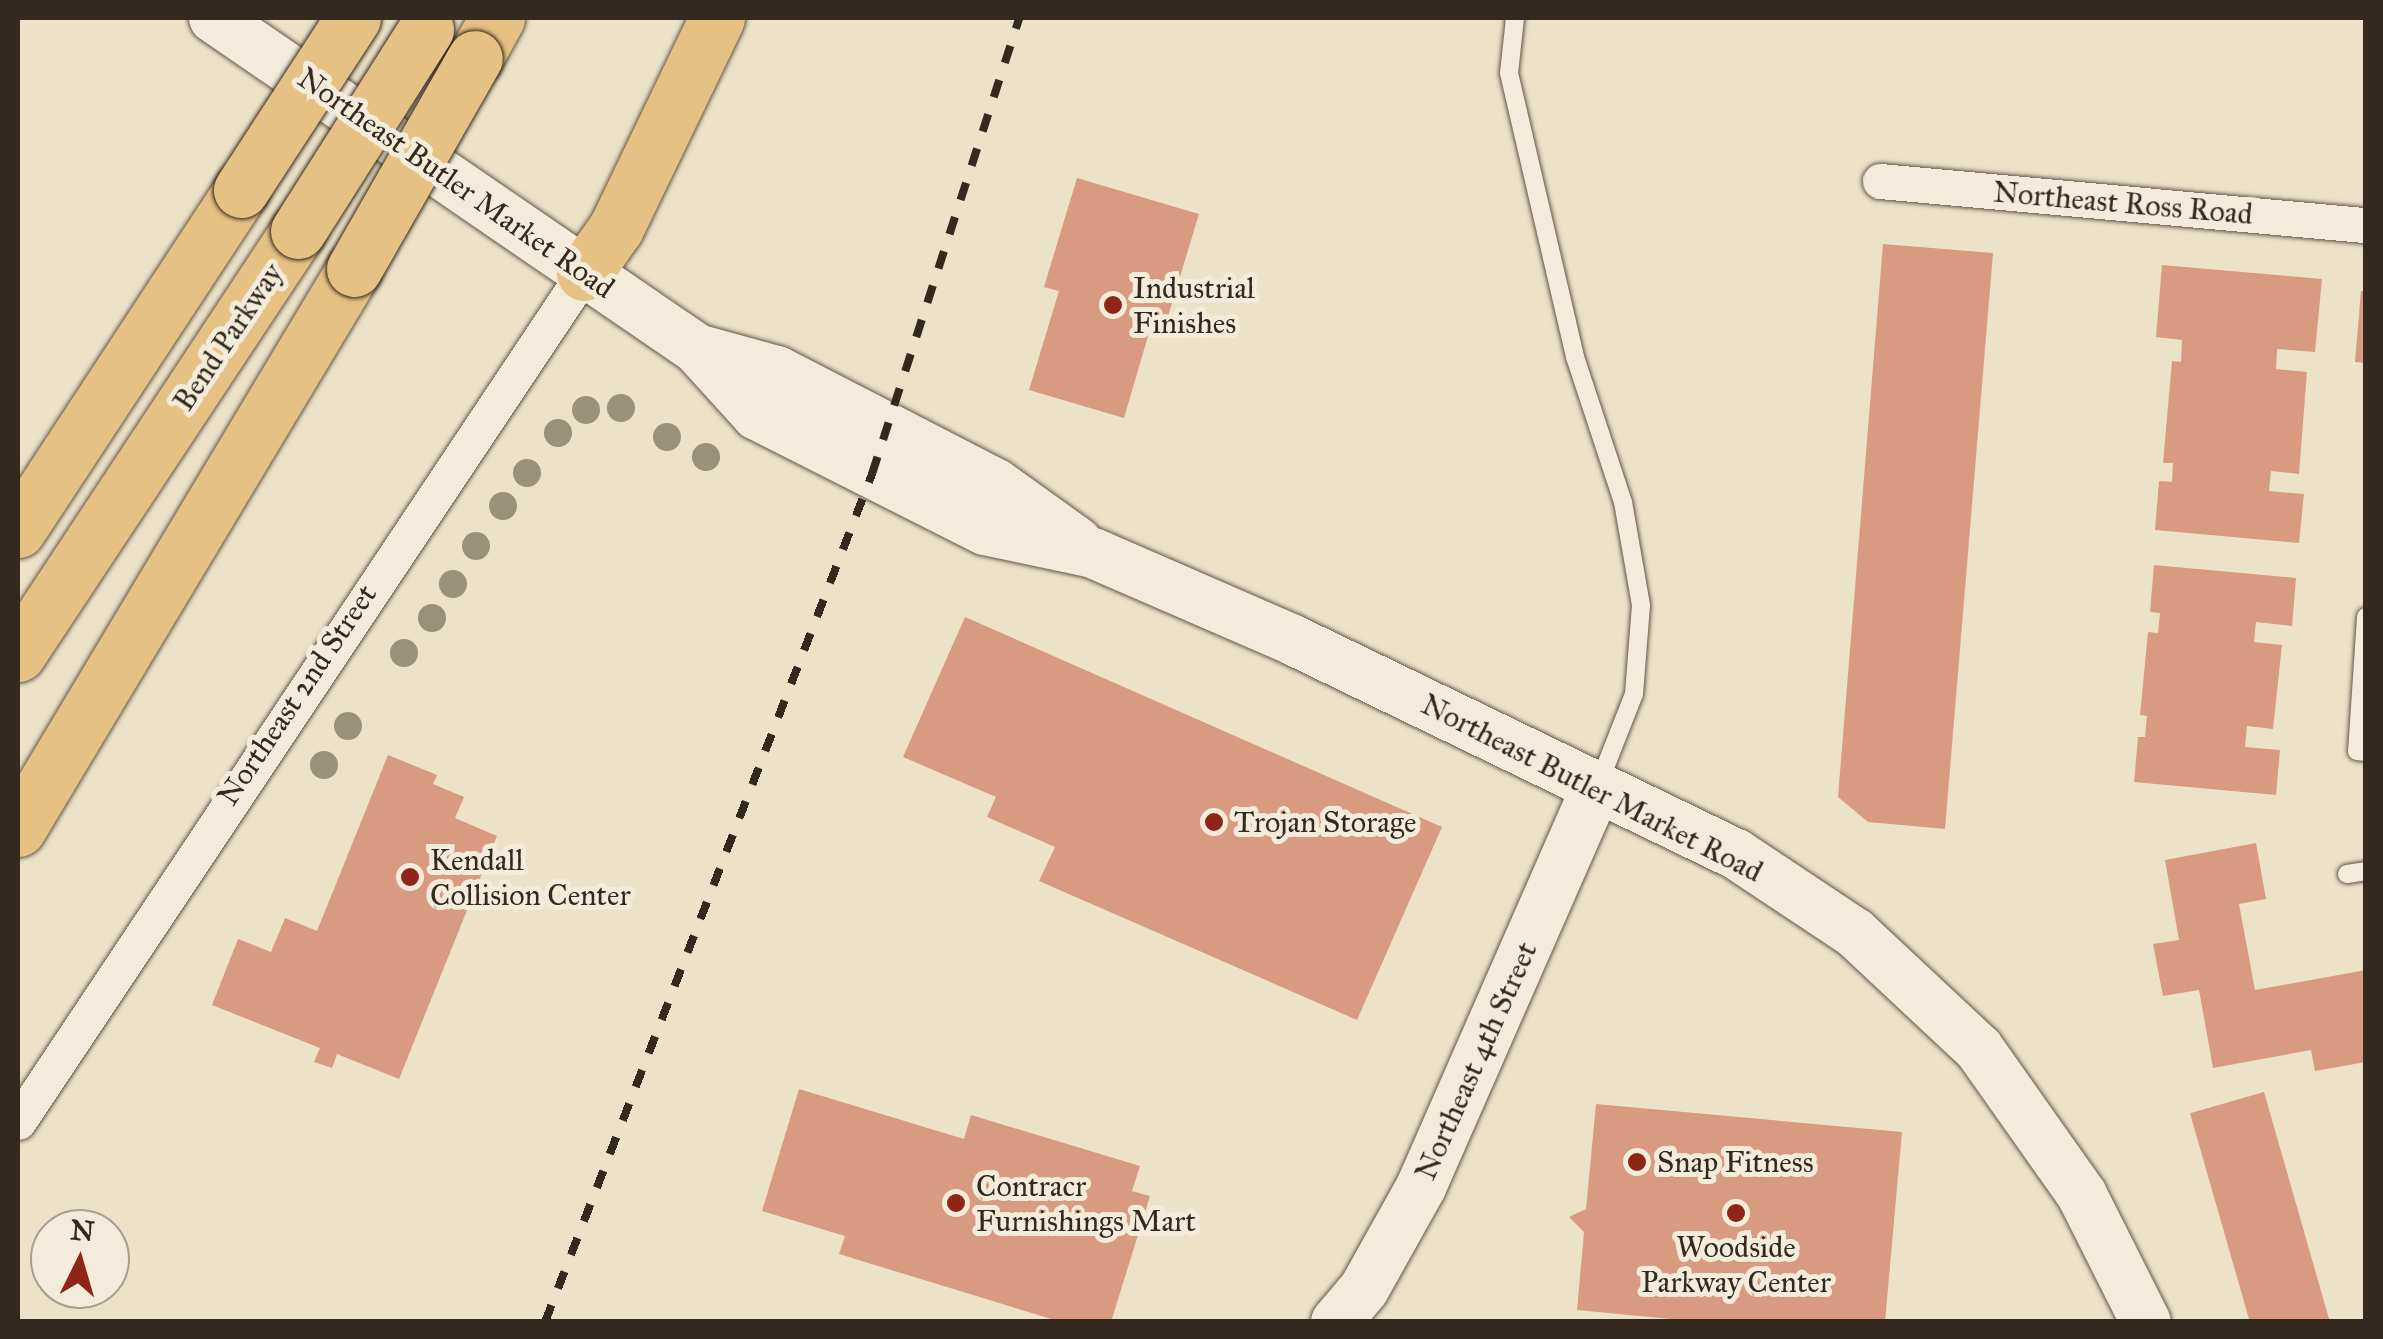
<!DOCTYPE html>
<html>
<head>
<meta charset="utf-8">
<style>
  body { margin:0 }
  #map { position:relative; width:2383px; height:1339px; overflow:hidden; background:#ece2c8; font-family:"IM FELL Great Primer",serif }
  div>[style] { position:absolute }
  .building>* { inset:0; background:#d99a82; transform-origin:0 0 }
  .roads { filter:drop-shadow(0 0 2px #625748) drop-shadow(0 0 2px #625748) }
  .lane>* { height:18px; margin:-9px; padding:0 9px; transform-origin:9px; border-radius:9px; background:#f3ecdb }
  .street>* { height:35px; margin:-17.5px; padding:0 17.5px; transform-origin:17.5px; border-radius:17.5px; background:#f3ecdb }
  .secondary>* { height:50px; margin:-25px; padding:0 25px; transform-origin:25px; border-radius:25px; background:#f3ecdb }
  .highway>* { height:55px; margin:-27.5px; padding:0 27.5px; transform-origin:27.5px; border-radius:27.5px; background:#e6c184 }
  .rail>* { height:8px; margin-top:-4px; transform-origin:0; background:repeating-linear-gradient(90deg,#34291d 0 18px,transparent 0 36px) }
  .bridges { filter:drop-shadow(0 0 2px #34291d) drop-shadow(0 0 2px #34291d) }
  .highway-bridge>* { height:55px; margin:-27.5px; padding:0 27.5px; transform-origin:27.5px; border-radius:27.5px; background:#e6c184 }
  .trees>* { width:28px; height:28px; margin:-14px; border-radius:50%; background:#99927a }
  .dots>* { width:28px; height:28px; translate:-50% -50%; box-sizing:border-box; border:5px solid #f3ecdb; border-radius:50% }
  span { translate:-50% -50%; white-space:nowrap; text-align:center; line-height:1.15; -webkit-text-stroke:10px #f3ecdb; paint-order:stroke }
  .street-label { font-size:30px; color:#34291d }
  .poi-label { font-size:30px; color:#34291d }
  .left { translate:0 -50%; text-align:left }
  .frame { position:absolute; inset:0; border:20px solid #34291d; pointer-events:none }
  .north { position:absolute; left:30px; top:1209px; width:100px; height:100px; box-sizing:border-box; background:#f3ecdb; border:2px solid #a79e8f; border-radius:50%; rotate:5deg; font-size:28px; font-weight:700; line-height:40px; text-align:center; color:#34291d }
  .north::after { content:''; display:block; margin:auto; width:35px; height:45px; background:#8f2418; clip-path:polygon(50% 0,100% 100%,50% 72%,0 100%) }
</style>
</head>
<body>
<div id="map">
  <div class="building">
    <div style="clip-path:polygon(1077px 178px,1199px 214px,1166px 323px,1153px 319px,1124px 418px,1029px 390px,1059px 291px,1044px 287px)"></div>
    <div style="clip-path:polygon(1883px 244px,1993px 253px,1945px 829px,1868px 822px,1838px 797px)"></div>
    <div style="clip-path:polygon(2162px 265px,2322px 279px,2315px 352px,2277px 349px,2276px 369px,2307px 372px,2299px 474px,2271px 471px,2269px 491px,2304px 494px,2299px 543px,2155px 530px,2159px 481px,2172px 482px,2173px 463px,2163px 463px,2172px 361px,2181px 362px,2182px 340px,2156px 337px)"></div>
    <div style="clip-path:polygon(2361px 291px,2366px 291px,2366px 363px,2355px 362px)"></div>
    <div style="clip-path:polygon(2154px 565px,2296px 578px,2292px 626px,2256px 622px,2254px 642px,2282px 645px,2273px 729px,2247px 726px,2245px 747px,2280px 750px,2276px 795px,2134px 782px,2138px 737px,2145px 737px,2147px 716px,2140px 715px,2148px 632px,2158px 633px,2160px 613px,2150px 612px)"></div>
    <div style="clip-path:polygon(965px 617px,1442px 827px,1357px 1020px,1039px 881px,1055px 847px,987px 817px,996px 797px,903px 757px)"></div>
    <div style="clip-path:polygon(388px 755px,437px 775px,433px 784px,464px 797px,455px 818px,497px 836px,399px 1079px,337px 1054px,332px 1068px,314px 1062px,320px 1048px,212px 1005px,238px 939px,271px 952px,285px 918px,317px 931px)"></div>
    <div style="clip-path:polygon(2256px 843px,2266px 899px,2239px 904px,2255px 990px,2366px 970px,2366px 1062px,2315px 1071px,2311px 1050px,2213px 1068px,2199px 990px,2163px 996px,2153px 944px,2179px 940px,2165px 860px)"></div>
    <div style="clip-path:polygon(799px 1089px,964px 1139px,971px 1115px,1140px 1166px,1132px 1191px,1150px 1196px,1111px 1322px,1061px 1322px,839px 1254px,845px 1236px,762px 1211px)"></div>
    <div style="left:2264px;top:1092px;width:240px;height:77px;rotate:74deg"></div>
    <div style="clip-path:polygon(1596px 1104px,1902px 1132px,1885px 1322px,1702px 1322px,1577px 1310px,1584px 1232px,1569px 1217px,1586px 1209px)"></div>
  </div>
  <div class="roads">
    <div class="lane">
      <div style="left:1515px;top:18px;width:55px;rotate:96.2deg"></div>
      <div style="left:1509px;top:73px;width:292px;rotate:76.9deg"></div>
      <div style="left:1575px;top:357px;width:153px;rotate:71.7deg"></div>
      <div style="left:1623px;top:502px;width:105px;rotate:80.1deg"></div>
      <div style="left:1641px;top:605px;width:89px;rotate:94.5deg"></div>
      <div style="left:1634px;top:694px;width:96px;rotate:111.5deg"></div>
      <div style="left:2366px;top:617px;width:134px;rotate:93.8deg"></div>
      <div style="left:2357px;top:751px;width:9px;rotate:6deg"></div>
      <div style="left:2347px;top:874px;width:19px;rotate:-9deg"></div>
    </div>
    <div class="street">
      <div style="left:1880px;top:181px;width:488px;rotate:5.2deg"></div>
      <div style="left:18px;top:1122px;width:1020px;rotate:-56.31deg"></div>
    </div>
    <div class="secondary">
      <div style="left:214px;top:18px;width:586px;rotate:34.42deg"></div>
      <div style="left:697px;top:349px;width:89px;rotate:47.7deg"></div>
      <div style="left:757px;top:415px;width:255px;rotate:26.8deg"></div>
      <div style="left:985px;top:530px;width:110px;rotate:12deg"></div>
      <div style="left:1093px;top:553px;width:218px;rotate:23.5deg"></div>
      <div style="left:1293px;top:640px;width:492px;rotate:25.8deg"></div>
      <div style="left:1736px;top:854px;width:143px;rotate:33.6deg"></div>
      <div style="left:1855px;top:933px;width:170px;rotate:43.1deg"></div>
      <div style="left:1979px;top:1049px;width:179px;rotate:54.8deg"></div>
      <div style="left:2082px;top:1195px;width:142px;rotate:63.3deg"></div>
      <div style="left:697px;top:349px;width:83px;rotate:15.4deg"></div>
      <div style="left:777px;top:371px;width:246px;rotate:27.3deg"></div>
      <div style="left:996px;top:484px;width:100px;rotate:35.6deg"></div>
      <div style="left:1336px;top:1322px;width:43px;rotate:-49.7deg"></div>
      <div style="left:1364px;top:1289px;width:117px;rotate:-60.8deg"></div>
      <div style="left:1421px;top:1187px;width:436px;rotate:-66.3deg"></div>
    </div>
    <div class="highway">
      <div style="left:475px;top:58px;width:46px;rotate:-61.2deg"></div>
      <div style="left:584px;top:273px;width:55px;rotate:-54.6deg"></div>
      <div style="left:616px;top:228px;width:233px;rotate:-64.3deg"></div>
      <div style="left:18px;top:530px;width:407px;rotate:-56.7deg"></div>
      <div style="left:18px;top:654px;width:507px;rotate:-56.5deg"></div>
      <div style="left:18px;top:829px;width:653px;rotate:-59.04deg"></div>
    </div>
  </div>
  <div class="rail">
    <div style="left:545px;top:1322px;width:909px;rotate:-68.91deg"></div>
    <div style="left:872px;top:474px;width:479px;rotate:-72.1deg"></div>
  </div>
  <div class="bridges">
    <div class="highway-bridge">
      <div style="left:241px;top:190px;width:205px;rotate:-56.9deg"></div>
      <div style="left:298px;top:231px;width:239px;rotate:-57.6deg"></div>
      <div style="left:354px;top:269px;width:243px;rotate:-60.2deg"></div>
    </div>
  </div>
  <div class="trees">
    <div style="left:621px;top:408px"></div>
    <div style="left:586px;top:410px"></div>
    <div style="left:558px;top:433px"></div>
    <div style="left:667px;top:437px"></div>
    <div style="left:706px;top:457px"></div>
    <div style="left:527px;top:473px"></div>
    <div style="left:503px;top:506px"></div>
    <div style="left:476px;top:546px"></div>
    <div style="left:453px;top:584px"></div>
    <div style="left:432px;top:618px"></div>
    <div style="left:404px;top:653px"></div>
    <div style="left:348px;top:726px"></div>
    <div style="left:324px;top:765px"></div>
  </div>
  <div class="dots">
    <div style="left:1113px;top:305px;background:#8f2418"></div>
    <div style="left:1214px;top:822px;background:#8f2418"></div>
    <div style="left:410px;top:877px;background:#8f2418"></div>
    <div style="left:1637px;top:1162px;background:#8f2418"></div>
    <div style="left:956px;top:1203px;background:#8f2418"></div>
    <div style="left:1736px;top:1213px;background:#8f2418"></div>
  </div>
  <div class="street-label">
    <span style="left:456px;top:183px;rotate:35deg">Northeast Butler Market Road</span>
    <span style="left:2123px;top:203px;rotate:5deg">Northeast Ross Road</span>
    <span style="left:228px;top:337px;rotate:-56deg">Bend Parkway</span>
    <span style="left:297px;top:695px;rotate:-56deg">Northeast 2nd Street</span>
    <span style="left:1592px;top:788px;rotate:27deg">Northeast Butler Market Road</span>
    <span style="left:1476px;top:1061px;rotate:-66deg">Northeast 4th Street</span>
  </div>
  <div class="poi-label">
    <span class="left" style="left:1133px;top:305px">Industrial<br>Finishes</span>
    <span class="left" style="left:1234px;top:822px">Trojan Storage</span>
    <span class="left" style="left:430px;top:877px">Kendall<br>Collision Center</span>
    <span class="left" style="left:1657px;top:1162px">Snap Fitness</span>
    <span class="left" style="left:976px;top:1203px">Contracr<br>Furnishings Mart</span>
    <span style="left:1736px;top:1264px">Woodside<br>Parkway Center</span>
  </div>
  <div class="frame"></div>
  <div class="north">N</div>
</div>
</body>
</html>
